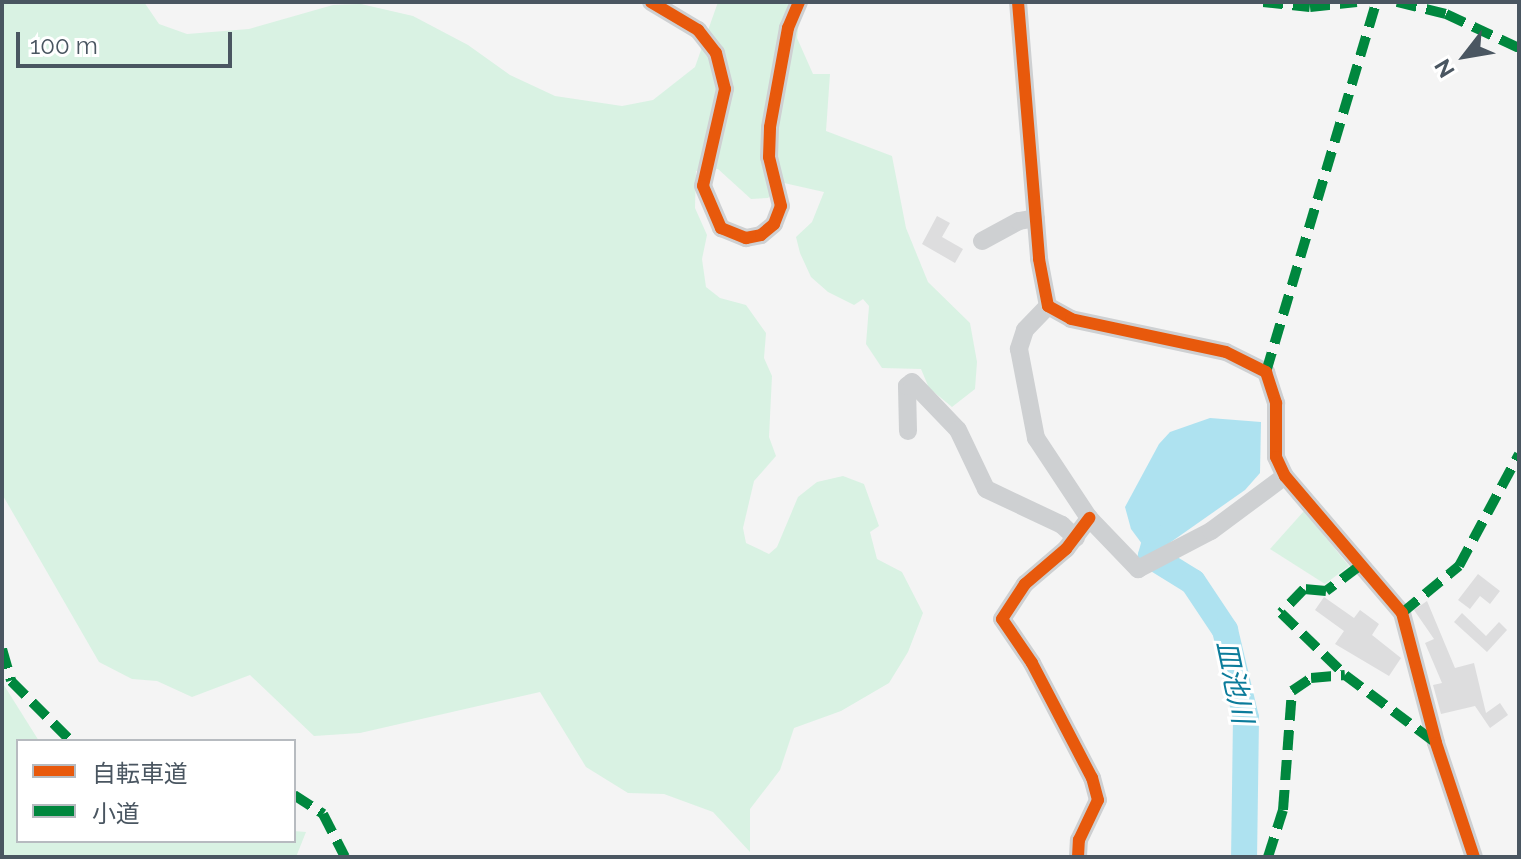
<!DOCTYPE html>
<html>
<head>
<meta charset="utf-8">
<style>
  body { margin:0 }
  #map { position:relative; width:1521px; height:859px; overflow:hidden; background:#f4f4f4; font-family:Raleway,"Noto Sans JP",sans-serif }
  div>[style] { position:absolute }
  .green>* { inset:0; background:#d9f2e3 }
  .water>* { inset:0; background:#aee2f0 }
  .river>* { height:26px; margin:-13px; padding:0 13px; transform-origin:13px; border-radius:13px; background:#aee2f0 }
  .building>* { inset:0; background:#ddddde }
  .minor>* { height:18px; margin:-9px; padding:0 9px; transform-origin:9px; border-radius:9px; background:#ced0d2 }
  .quiet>* { height:10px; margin-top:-5px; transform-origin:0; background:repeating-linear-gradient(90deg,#00873e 0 20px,transparent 0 30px) }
  .cycleway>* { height:12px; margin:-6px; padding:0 6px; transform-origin:6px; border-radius:6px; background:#e8590c }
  span { translate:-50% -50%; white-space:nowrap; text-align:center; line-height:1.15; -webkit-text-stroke:6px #fff; paint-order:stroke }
  .water-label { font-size:28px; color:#0c7c9b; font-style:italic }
  .frame { position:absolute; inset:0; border:4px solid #4a5661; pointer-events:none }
  .legend { position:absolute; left:16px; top:739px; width:280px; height:104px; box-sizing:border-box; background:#fff; border:2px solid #b7bbc0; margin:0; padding:10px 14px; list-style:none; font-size:24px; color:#4a5661 }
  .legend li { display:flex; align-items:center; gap:16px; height:40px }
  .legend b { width:40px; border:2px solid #b7bbc0 }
  .north { position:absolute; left:1425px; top:16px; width:80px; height:80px; -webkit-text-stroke:6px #fff; paint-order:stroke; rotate:239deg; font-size:22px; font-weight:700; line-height:32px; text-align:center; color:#4a5661 }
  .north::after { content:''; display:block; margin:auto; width:28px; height:36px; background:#4a5661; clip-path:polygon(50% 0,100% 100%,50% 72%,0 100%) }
  .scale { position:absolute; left:16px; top:32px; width:216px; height:36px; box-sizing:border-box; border:4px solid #4a5661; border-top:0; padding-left:10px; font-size:24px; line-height:28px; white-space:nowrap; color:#4a5661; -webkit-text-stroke:6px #fff; paint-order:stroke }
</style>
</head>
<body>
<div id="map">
  <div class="green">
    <div style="clip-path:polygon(2px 2px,144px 2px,159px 24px,187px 34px,249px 29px,333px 5px,361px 4px,413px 16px,468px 45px,510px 75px,555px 96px,622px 106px,653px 100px,695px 67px,718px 2px,801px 2px,797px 38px,813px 74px,830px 74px,826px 131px,892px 156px,906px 228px,928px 282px,970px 323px,977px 362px,975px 389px,952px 407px,929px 388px,921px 369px,882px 368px,866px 344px,869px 306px,863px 299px,854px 305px,828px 292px,811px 277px,800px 253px,796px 237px,812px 222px,824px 192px,784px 183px,768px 198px,751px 199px,718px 169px,696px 171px,695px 208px,707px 235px,702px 259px,706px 287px,720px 298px,746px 305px,766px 333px,764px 358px,772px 376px,769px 437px,776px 456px,754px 481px,743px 528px,746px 543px,769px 554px,777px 547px,798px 497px,817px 482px,843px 476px,864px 484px,879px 526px,870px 532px,877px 559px,902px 572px,923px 613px,908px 652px,889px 683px,841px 711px,794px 728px,780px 770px,750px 809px,750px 852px,713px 812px,664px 794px,628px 793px,586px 767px,540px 692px,360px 733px,314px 736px,250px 675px,192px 697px,157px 681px,132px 679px,99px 662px,2px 494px)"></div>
    <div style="clip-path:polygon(1304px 511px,1349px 566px,1325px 584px,1270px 549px)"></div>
    <div style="clip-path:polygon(2px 682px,39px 741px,18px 741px,18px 841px,294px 841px,294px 831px,306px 832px,296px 857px,2px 857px)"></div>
  </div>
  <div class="water">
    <div style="clip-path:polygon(1210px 418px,1261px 422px,1260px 473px,1245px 490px,1151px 556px,1131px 529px,1125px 507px,1159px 444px,1170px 432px)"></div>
  </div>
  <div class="river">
    <div style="left:1156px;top:538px;width:19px;rotate:106deg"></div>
    <div style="left:1151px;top:556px;width:49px;rotate:31.8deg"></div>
    <div style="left:1193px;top:582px;width:58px;rotate:56.3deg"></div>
    <div style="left:1225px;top:630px;width:90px;rotate:76.6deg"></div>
    <div style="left:1246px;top:718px;width:139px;rotate:90.8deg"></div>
  </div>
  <div class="building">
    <div style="clip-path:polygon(937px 216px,950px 223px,942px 237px,963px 249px,955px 263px,922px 244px)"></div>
    <div style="clip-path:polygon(1478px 574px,1500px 591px,1490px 604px,1480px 596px,1470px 609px,1458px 600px)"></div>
    <div style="clip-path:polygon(1324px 597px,1354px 618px,1360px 610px,1379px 624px,1372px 635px,1401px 658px,1389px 676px,1335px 644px,1344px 631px,1315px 610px)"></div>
    <div style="clip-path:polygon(1427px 601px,1455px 668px,1474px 663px,1486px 713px,1500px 703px,1508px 715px,1490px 728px,1475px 706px,1441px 714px,1433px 685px,1442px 683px,1425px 643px,1434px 639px,1414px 610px)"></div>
    <div style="clip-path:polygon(1462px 613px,1486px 636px,1499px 622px,1507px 630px,1487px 652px,1454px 622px)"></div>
  </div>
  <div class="minor">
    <div style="left:651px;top:2px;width:55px;rotate:30.8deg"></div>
    <div style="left:698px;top:30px;width:29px;rotate:52deg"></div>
    <div style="left:716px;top:53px;width:37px;rotate:76deg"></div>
    <div style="left:725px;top:89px;width:99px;rotate:102.8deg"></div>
    <div style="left:703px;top:186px;width:46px;rotate:66.8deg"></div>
    <div style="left:721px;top:228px;width:27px;rotate:22deg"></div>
    <div style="left:746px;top:238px;width:15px;rotate:-11deg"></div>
    <div style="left:761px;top:235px;width:17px;rotate:-40deg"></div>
    <div style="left:774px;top:224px;width:19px;rotate:-69deg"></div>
    <div style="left:781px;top:206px;width:50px;rotate:-103.8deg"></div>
    <div style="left:769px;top:157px;width:30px;rotate:-88deg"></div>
    <div style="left:770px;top:127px;width:101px;rotate:-79.7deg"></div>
    <div style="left:788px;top:28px;width:28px;rotate:-67deg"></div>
    <div style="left:1018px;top:2px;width:258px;rotate:85.3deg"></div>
    <div style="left:1039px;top:259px;width:48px;rotate:79.2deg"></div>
    <div style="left:1048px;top:306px;width:26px;rotate:29deg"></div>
    <div style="left:1071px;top:319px;width:158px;rotate:12deg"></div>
    <div style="left:1226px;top:352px;width:45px;rotate:26.6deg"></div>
    <div style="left:1266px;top:372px;width:33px;rotate:72deg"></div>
    <div style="left:1276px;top:403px;width:54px;rotate:90deg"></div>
    <div style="left:1276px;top:457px;width:21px;rotate:65deg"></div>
    <div style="left:1285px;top:476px;width:180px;rotate:49.5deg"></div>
    <div style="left:1402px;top:613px;width:134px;rotate:75.3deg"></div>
    <div style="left:1436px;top:743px;width:120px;rotate:71.6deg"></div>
    <div style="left:982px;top:241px;width:42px;rotate:-28.4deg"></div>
    <div style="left:1019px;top:221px;width:17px;rotate:-10deg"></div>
    <div style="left:1048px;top:306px;width:33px;rotate:134deg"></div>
    <div style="left:1025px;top:330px;width:20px;rotate:108deg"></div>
    <div style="left:1019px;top:349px;width:91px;rotate:79.2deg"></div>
    <div style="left:1036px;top:438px;width:96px;rotate:56.5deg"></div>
    <div style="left:1089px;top:518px;width:71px;rotate:46.1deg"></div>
    <div style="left:1138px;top:569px;width:82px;rotate:-27.5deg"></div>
    <div style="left:1211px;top:531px;width:92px;rotate:-36.6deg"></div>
    <div style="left:908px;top:431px;width:45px;rotate:-91.3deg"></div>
    <div style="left:907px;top:386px;width:6px;rotate:-39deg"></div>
    <div style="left:912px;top:382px;width:66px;rotate:46.2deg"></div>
    <div style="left:958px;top:430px;width:65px;rotate:64.6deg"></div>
    <div style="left:986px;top:489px;width:84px;rotate:25.3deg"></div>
    <div style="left:1062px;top:525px;width:19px;rotate:43deg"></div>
    <div style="left:1078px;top:857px;width:17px;rotate:-87deg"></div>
    <div style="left:1079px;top:840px;width:44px;rotate:-64.6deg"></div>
    <div style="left:1098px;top:800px;width:23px;rotate:-105deg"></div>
    <div style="left:1092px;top:778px;width:130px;rotate:-117.6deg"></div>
    <div style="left:1032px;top:663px;width:53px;rotate:-124.3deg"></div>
    <div style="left:1002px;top:619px;width:42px;rotate:-56.7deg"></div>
    <div style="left:1025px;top:584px;width:54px;rotate:-40.5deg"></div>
    <div style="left:1066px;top:549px;width:39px;rotate:-53deg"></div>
  </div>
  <div class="quiet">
    <div style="left:1263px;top:2px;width:47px;rotate:6.1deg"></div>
    <div style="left:1310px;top:7px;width:47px;rotate:-6.1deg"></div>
    <div style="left:1397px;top:2px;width:50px;rotate:13.8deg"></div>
    <div style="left:1446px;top:14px;width:81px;rotate:25deg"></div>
    <div style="left:1266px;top:372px;width:386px;rotate:-73.4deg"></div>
    <div style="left:1358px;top:567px;width:40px;rotate:143deg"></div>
    <div style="left:1326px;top:591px;width:22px;rotate:-175deg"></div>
    <div style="left:1304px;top:589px;width:33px;rotate:134deg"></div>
    <div style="left:1281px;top:613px;width:89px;rotate:44.1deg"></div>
    <div style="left:1345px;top:675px;width:114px;rotate:36.8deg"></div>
    <div style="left:1402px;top:613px;width:74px;rotate:-39.5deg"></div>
    <div style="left:1459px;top:566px;width:127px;rotate:-61.8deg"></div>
    <div style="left:2px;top:649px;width:33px;rotate:74deg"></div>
    <div style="left:11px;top:681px;width:85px;rotate:45deg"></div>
    <div style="left:294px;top:795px;width:35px;rotate:33deg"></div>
    <div style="left:323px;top:814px;width:48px;rotate:62.9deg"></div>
    <div style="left:1268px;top:857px;width:49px;rotate:-72.3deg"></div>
    <div style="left:1283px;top:810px;width:119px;rotate:-85.7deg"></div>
    <div style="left:1292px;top:691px;width:23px;rotate:-34deg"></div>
    <div style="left:1311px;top:678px;width:34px;rotate:-5deg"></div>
  </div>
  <div class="cycleway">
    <div style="left:651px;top:2px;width:55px;rotate:30.8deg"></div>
    <div style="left:698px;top:30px;width:29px;rotate:52deg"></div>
    <div style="left:716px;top:53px;width:37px;rotate:76deg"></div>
    <div style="left:725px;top:89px;width:99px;rotate:102.8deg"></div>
    <div style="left:703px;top:186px;width:46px;rotate:66.8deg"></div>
    <div style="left:721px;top:228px;width:27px;rotate:22deg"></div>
    <div style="left:746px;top:238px;width:15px;rotate:-11deg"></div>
    <div style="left:761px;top:235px;width:17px;rotate:-40deg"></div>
    <div style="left:774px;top:224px;width:19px;rotate:-69deg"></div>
    <div style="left:781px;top:206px;width:50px;rotate:-103.8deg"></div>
    <div style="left:769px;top:157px;width:30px;rotate:-88deg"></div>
    <div style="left:770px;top:127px;width:101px;rotate:-79.7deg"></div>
    <div style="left:788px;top:28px;width:28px;rotate:-67deg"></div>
    <div style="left:1018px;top:2px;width:258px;rotate:85.3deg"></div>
    <div style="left:1039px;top:259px;width:48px;rotate:79.2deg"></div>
    <div style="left:1048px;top:306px;width:26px;rotate:29deg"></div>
    <div style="left:1071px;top:319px;width:158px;rotate:12deg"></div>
    <div style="left:1226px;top:352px;width:45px;rotate:26.6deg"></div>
    <div style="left:1266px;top:372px;width:33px;rotate:72deg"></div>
    <div style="left:1276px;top:403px;width:54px;rotate:90deg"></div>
    <div style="left:1276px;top:457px;width:21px;rotate:65deg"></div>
    <div style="left:1285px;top:476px;width:180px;rotate:49.5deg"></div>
    <div style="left:1402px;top:613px;width:134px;rotate:75.3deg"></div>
    <div style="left:1436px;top:743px;width:120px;rotate:71.6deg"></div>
    <div style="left:1078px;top:857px;width:17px;rotate:-87deg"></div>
    <div style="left:1079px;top:840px;width:44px;rotate:-64.6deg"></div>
    <div style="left:1098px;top:800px;width:23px;rotate:-105deg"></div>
    <div style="left:1092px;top:778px;width:130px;rotate:-117.6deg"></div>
    <div style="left:1032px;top:663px;width:53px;rotate:-124.3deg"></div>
    <div style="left:1002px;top:619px;width:42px;rotate:-56.7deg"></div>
    <div style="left:1025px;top:584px;width:54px;rotate:-40.5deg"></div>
    <div style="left:1066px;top:549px;width:39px;rotate:-53deg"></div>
  </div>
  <div class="water-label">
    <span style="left:1234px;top:682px;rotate:78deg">皿池川</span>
  </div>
  <div class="frame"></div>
  <ul class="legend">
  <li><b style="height:10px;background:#e8590c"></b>自転車道</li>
  <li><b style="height:10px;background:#00873e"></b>小道</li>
  </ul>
  <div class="north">N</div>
  <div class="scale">100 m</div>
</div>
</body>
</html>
